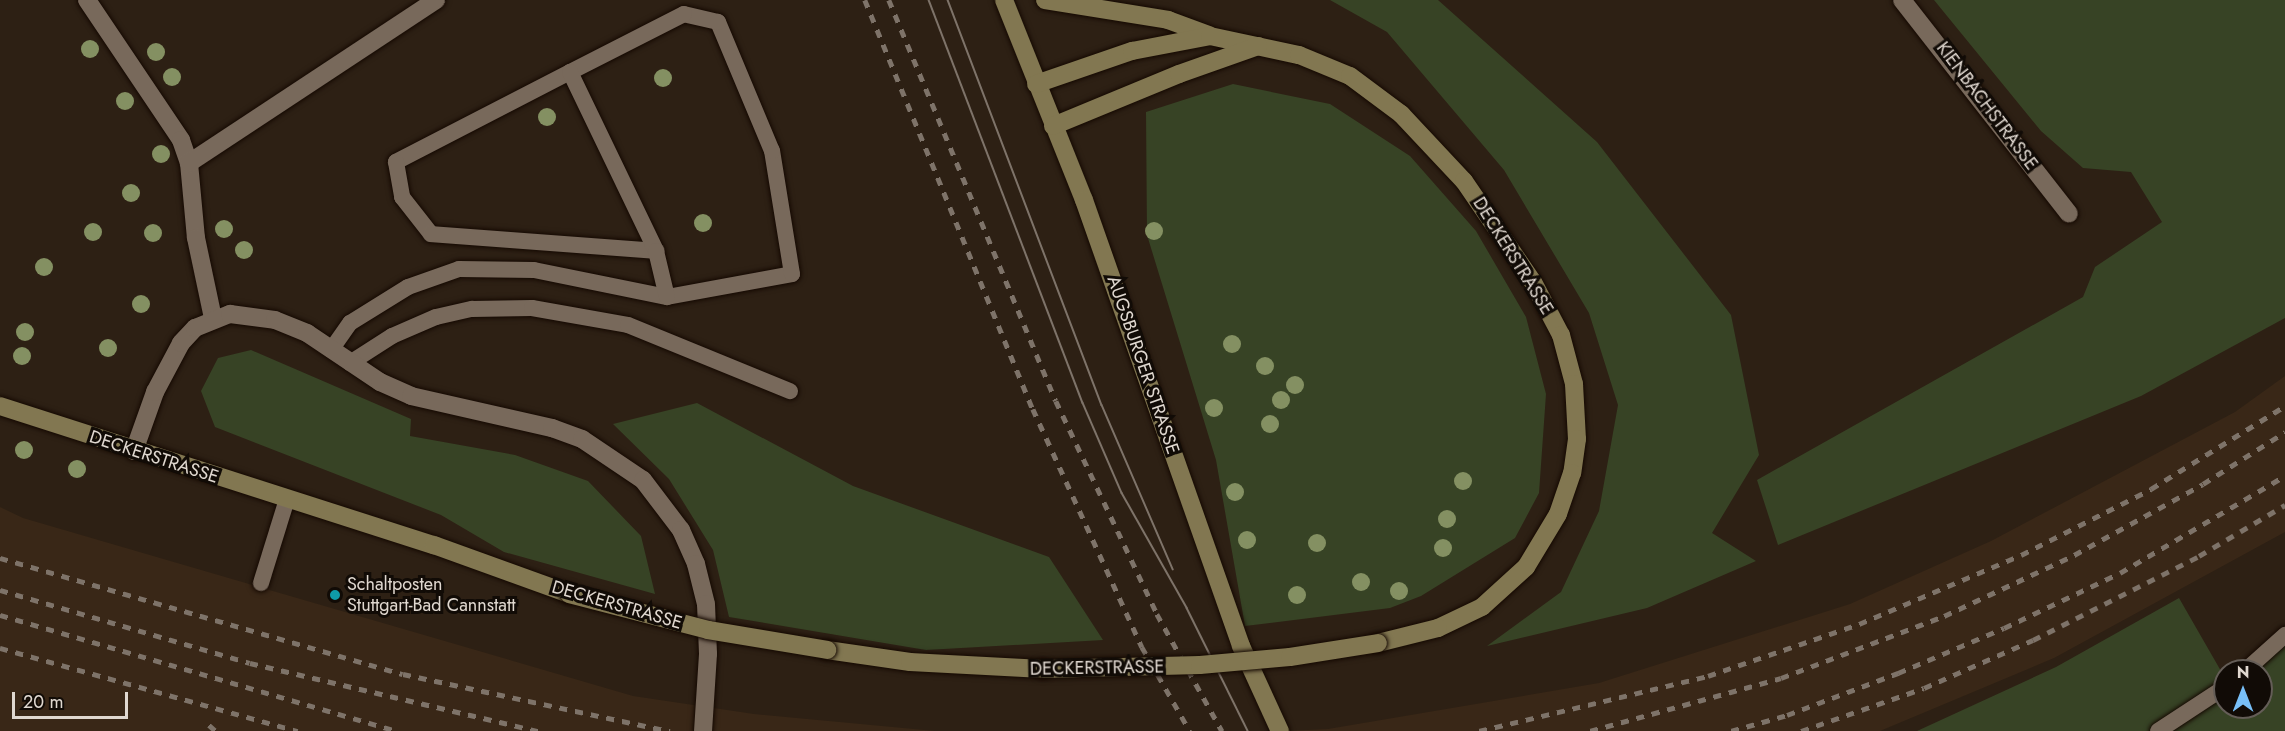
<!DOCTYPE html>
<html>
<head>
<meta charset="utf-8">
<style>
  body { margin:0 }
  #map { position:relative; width:2285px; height:731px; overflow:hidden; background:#2d2014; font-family:Jost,sans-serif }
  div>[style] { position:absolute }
  .built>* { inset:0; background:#392717 }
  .green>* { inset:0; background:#374325 }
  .roads { filter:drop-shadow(0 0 2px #150902) drop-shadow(0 0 2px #150902) }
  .lane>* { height:16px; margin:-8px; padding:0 8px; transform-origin:8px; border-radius:8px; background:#78695b }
  .street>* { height:18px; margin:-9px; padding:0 9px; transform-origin:9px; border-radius:9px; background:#78695b }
  .secondary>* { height:18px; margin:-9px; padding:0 9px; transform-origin:9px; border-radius:9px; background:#827751 }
  .tram>* { height:1.5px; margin:-0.75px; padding:0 0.75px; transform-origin:0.75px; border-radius:0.75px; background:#7e7369 }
  .rail>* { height:4.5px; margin-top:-2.25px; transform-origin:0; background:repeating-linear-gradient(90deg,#7e7369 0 8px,transparent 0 16px) }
  .bridges { filter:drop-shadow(0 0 2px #150902) drop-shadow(0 0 2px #150902) }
  .secondary-bridge>* { height:18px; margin:-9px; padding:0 9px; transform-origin:9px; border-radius:9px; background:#827751 }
  .trees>* { width:18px; height:18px; margin:-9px; border-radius:50%; background:#849062 }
  .dots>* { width:16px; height:16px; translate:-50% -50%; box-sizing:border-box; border:3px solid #110b06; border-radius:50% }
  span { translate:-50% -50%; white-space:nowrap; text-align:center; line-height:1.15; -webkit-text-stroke:6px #110b06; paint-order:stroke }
  .street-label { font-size:18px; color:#e0d8d0 }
  .poi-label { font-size:18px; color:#e0d8d0 }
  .left { translate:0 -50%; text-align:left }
  .north { position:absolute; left:2213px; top:659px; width:60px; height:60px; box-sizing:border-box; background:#110b06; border:2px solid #645d57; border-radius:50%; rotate:0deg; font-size:16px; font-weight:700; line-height:24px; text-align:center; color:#e0d8d0 }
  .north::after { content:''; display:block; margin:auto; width:21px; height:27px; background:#78bff7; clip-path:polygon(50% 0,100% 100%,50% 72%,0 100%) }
  .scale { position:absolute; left:12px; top:692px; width:116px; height:27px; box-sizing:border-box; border:3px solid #e0d8d0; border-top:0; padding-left:8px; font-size:18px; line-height:21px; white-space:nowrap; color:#e0d8d0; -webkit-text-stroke:4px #110b06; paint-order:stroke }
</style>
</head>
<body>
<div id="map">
  <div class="built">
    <div style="clip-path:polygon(2285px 376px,2285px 532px,2054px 658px,1880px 731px,1284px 731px,1328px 729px,1599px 683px,1850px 604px,1991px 541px,2235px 412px)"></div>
    <div style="clip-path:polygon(0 507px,23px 518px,633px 696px,754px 714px,935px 731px,0 731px)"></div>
  </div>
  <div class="green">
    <div style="clip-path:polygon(1330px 0,1438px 0,1597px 142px,1731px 315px,1759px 455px,1712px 533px,1756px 561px,1647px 608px,1487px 646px,1561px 592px,1599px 511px,1618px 405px,1589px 313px,1504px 170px,1387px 32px)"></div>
    <div style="clip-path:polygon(1934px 0,2285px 0,2285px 318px,2141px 396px,1778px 545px,1757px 480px,2083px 297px,2095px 267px,2162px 222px,2131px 172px,2083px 168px,2041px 131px)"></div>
    <div style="clip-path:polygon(1233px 84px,1330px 104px,1410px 156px,1476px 231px,1526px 317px,1546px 394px,1539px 493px,1515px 538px,1421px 596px,1390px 608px,1245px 626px,1216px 460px,1147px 235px,1146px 112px)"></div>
    <div style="clip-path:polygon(251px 350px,411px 419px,410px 436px,515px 455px,588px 481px,641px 536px,655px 594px,504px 552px,441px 515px,215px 427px,201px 391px,218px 358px)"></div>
    <div style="clip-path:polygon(697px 403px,853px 486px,1049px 557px,1103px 640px,926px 650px,729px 617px,713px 550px,669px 479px,613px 424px)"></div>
    <div style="clip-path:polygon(2179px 598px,2225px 678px,2225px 707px,2261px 707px,2261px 671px,2255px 671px,2285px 644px,2285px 731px,1917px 731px,2056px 667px)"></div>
  </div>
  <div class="roads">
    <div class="lane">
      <div style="left:570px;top:72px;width:196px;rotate:152.7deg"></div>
      <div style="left:396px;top:162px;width:36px;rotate:80deg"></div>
      <div style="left:402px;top:197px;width:47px;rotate:51.9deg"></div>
      <div style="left:431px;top:234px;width:226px;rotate:4.3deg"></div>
      <div style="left:331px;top:350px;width:33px;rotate:-55deg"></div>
      <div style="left:350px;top:323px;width:68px;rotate:-31.8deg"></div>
      <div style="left:408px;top:287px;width:54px;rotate:-19.4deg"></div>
      <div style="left:459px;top:269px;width:75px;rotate:0.8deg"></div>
      <div style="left:534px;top:270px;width:136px;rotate:11.5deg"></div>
      <div style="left:667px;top:297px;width:127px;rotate:-10.4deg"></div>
      <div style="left:792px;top:274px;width:125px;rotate:-99.2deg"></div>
      <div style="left:772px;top:151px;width:140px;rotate:-112.7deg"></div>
      <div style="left:718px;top:22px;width:35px;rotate:-167deg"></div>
      <div style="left:684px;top:14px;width:128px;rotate:153deg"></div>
      <div style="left:570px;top:72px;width:199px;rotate:64.3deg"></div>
      <div style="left:656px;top:251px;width:47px;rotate:76.6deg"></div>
      <div style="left:350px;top:363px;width:50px;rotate:-32.7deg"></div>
      <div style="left:392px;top:336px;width:48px;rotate:-23.4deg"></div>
      <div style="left:436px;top:317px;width:37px;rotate:-13deg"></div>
      <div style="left:472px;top:309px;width:60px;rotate:-1deg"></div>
      <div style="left:532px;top:308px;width:97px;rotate:10deg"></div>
      <div style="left:628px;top:325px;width:175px;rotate:22.2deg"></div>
      <div style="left:261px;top:583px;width:88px;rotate:-72.8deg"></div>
      <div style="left:2245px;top:671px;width:54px;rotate:-42deg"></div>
      <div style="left:2158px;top:731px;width:80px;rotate:-33.3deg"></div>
    </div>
    <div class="street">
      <div style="left:87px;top:0;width:169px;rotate:56.1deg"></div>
      <div style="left:181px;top:140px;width:24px;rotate:71deg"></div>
      <div style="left:189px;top:163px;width:75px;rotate:84.7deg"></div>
      <div style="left:196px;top:238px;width:82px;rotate:78deg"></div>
      <div style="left:1902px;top:0;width:271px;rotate:52deg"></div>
      <div style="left:189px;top:163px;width:296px;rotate:-33.4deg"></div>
      <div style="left:134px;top:451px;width:63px;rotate:-70.4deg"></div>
      <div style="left:155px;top:392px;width:55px;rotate:-62deg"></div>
      <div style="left:181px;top:343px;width:21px;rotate:-47deg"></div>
      <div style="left:195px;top:328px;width:38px;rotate:-22deg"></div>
      <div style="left:230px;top:314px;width:45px;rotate:7.6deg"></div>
      <div style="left:275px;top:320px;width:35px;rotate:22deg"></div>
      <div style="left:307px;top:333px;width:88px;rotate:33.9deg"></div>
      <div style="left:380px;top:382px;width:34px;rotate:24deg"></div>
      <div style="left:411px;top:396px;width:145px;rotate:12.8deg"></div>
      <div style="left:552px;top:428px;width:32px;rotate:20deg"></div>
      <div style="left:582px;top:439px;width:73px;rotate:33.9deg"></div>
      <div style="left:643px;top:480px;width:63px;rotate:52.8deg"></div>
      <div style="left:681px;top:530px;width:37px;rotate:66deg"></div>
      <div style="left:696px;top:564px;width:41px;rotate:76deg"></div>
      <div style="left:706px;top:604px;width:50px;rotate:87.7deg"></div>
      <div style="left:708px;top:654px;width:77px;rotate:93.7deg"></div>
    </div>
    <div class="secondary">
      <div style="left:1004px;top:0;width:215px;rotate:68.2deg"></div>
      <div style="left:1084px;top:200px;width:473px;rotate:70.6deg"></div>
      <div style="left:1241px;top:646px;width:94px;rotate:65.4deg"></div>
      <div style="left:1045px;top:0;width:125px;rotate:9.2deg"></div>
      <div style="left:1168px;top:20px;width:44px;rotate:20.1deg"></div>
      <div style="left:1036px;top:84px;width:102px;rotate:-19deg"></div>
      <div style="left:1132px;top:51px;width:79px;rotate:-10.9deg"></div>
      <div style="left:1210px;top:36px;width:91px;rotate:12.1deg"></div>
      <div style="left:1299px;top:55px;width:55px;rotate:22.4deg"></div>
      <div style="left:1350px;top:76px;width:64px;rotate:36.7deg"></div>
      <div style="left:1401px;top:114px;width:92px;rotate:46.8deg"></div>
      <div style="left:1464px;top:181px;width:122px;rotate:55.7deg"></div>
      <div style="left:1533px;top:282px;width:60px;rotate:62.2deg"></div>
      <div style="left:1561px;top:335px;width:51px;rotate:75.1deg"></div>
      <div style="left:1574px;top:384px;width:55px;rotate:86.9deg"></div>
      <div style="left:1577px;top:439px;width:34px;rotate:98deg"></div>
      <div style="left:1572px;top:473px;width:43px;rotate:108.9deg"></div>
      <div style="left:1558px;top:514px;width:62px;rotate:121.1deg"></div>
      <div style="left:1526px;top:567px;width:59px;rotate:137.7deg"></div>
      <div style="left:1482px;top:607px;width:49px;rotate:154.5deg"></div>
      <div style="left:1438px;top:628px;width:62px;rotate:166deg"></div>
      <div style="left:1053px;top:126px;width:136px;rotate:-22.4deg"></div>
      <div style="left:1179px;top:74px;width:84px;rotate:-19.5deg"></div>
      <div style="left:0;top:406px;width:456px;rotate:17.8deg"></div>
      <div style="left:434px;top:545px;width:144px;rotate:19.9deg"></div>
      <div style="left:827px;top:650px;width:84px;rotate:8.2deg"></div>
      <div style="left:910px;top:662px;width:133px;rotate:3deg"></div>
    </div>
  </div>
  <div class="tram">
    <div style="left:929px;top:0;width:431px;rotate:69.1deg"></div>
    <div style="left:1083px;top:403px;width:98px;rotate:66.6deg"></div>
    <div style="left:1122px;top:493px;width:132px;rotate:60.5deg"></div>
    <div style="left:1187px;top:608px;width:137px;rotate:63.6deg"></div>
    <div style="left:948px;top:0;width:433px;rotate:69.2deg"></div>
    <div style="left:1102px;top:405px;width:179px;rotate:66.6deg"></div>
  </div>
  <div class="rail">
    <div style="left:865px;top:0;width:442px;rotate:67.7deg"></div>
    <div style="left:1033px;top:409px;width:262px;rotate:65.4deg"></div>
    <div style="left:1142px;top:647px;width:97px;rotate:60.3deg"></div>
    <div style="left:889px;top:0;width:434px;rotate:67.4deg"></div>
    <div style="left:1056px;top:401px;width:236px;rotate:64.6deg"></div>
    <div style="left:1157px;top:614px;width:134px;rotate:60.9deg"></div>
    <div style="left:0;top:558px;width:419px;rotate:16.1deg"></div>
    <div style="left:403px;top:674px;width:273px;rotate:12.1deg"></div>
    <div style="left:0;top:590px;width:260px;rotate:16.3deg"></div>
    <div style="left:250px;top:663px;width:296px;rotate:13.3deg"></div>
    <div style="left:0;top:615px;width:414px;rotate:16.3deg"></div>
    <div style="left:0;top:648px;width:309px;rotate:15.6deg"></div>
    <div style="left:209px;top:725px;width:9px;rotate:41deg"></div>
    <div style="left:1479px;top:731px;width:236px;rotate:-13.5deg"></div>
    <div style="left:1708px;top:676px;width:160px;rotate:-19deg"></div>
    <div style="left:1859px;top:624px;width:176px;rotate:-23.1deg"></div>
    <div style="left:2021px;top:555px;width:146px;rotate:-26.9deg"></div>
    <div style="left:2151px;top:489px;width:158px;rotate:-31.8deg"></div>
    <div style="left:1590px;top:731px;width:198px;rotate:-15.5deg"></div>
    <div style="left:1781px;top:678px;width:174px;rotate:-20.8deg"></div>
    <div style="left:1944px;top:616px;width:144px;rotate:-25.1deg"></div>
    <div style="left:2074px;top:555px;width:147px;rotate:-28.8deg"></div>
    <div style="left:2203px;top:484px;width:97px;rotate:-32.4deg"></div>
    <div style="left:1731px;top:731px;width:58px;rotate:-15.9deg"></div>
    <div style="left:1787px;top:715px;width:119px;rotate:-20.7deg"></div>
    <div style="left:1898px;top:673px;width:115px;rotate:-23deg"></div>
    <div style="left:2004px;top:628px;width:128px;rotate:-25.4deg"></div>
    <div style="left:2120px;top:573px;width:191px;rotate:-30.5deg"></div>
    <div style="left:1801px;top:731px;width:130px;rotate:-19.3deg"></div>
    <div style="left:1924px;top:688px;width:119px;rotate:-23.8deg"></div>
    <div style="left:2033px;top:640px;width:186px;rotate:-26.8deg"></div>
    <div style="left:2199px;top:556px;width:100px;rotate:-30.7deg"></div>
  </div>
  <div class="bridges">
    <div class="secondary-bridge">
      <div style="left:569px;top:594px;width:144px;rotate:14.5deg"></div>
      <div style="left:708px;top:630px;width:121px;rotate:9.5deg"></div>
      <div style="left:1043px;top:669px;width:157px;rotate:-1.5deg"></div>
      <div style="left:1200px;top:665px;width:90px;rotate:-5.1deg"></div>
      <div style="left:1290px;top:657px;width:89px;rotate:-9deg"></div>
    </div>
  </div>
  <div class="trees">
    <div style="left:90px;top:49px"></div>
    <div style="left:156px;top:52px"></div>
    <div style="left:172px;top:77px"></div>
    <div style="left:663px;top:78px"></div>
    <div style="left:125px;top:101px"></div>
    <div style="left:547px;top:117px"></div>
    <div style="left:161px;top:154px"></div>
    <div style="left:131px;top:193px"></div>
    <div style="left:703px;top:223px"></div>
    <div style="left:224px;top:229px"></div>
    <div style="left:1154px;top:231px"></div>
    <div style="left:93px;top:232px"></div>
    <div style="left:153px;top:233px"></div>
    <div style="left:244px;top:250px"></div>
    <div style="left:44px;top:267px"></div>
    <div style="left:141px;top:304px"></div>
    <div style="left:25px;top:332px"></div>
    <div style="left:1232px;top:344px"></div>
    <div style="left:108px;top:348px"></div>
    <div style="left:22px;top:356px"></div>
    <div style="left:1265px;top:366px"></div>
    <div style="left:1295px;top:385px"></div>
    <div style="left:1281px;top:400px"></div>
    <div style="left:1214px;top:408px"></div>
    <div style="left:1270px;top:424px"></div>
    <div style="left:24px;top:450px"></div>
    <div style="left:77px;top:469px"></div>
    <div style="left:1463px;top:481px"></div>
    <div style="left:1235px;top:492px"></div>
    <div style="left:1447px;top:519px"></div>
    <div style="left:1247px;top:540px"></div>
    <div style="left:1317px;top:543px"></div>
    <div style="left:1443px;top:548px"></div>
    <div style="left:1361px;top:582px"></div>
    <div style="left:1399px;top:591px"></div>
    <div style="left:1297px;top:595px"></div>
  </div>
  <div class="dots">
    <div style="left:335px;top:595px;background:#0f9aa8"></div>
  </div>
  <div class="street-label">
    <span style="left:1987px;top:106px;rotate:53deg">KIENBACHSTRASSE</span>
    <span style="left:1513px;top:256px;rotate:58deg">DECKERSTRASSE</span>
    <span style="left:1143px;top:365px;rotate:71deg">AUGSBURGER STRASSE</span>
    <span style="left:154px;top:457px;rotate:18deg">DECKERSTRASSE</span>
    <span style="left:617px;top:605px;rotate:16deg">DECKERSTRASSE</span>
    <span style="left:1097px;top:668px;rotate:-1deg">DECKERSTRASSE</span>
  </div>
  <div class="poi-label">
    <span class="left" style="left:347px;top:595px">Schaltposten<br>Stuttgart-Bad Cannstatt</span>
  </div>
  <div class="north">N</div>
  <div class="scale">20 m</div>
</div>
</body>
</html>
